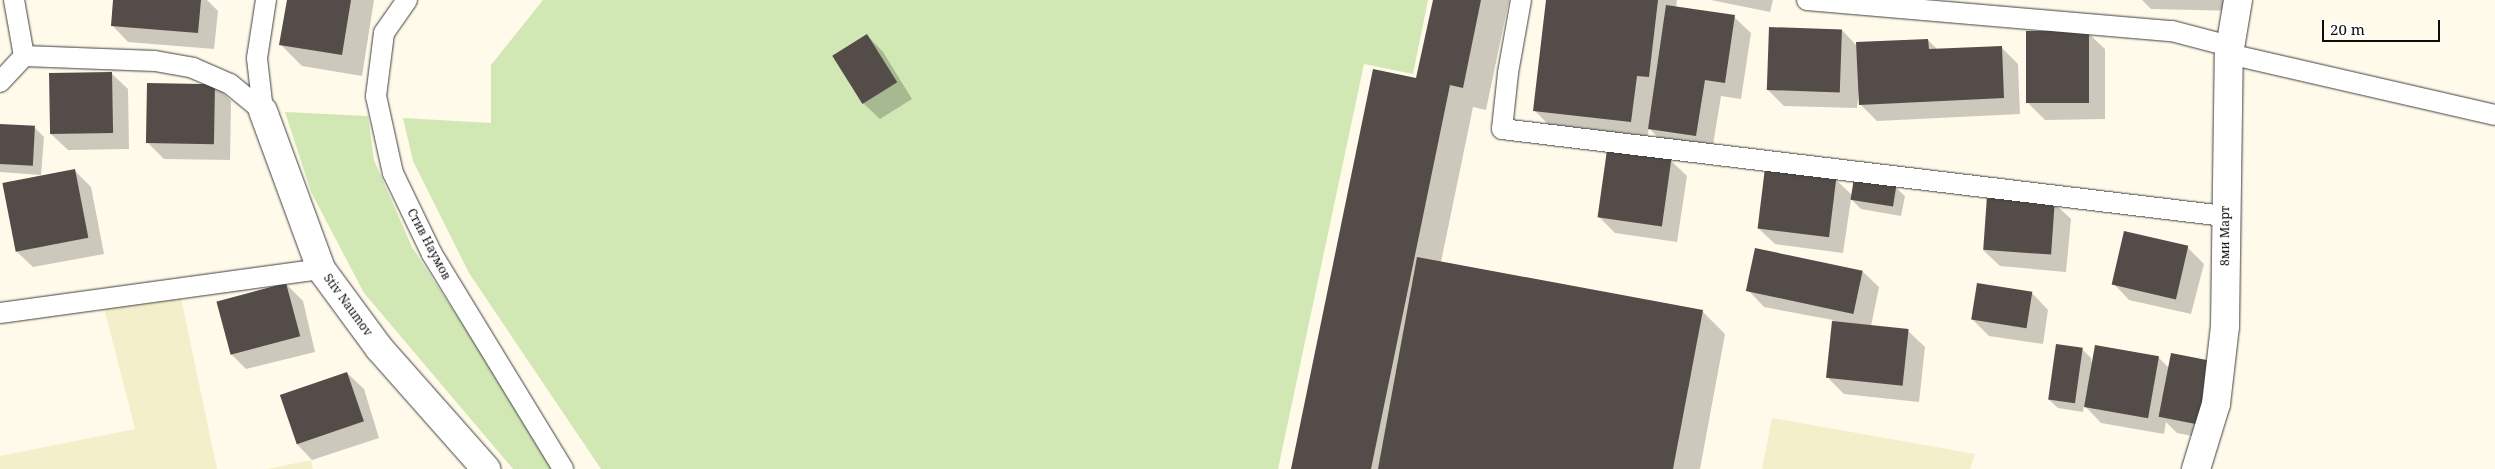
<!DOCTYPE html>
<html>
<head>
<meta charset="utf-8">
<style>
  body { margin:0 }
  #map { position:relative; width:2495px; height:469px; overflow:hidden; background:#fffaea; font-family:"Noto Serif",serif }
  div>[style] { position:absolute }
  .farmland>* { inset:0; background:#f4efcb }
  .green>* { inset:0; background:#d1e8b5 }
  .shadow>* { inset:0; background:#0003 }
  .building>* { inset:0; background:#544c48; transform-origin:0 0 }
  .roads { filter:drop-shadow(0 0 1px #3f3f3f) drop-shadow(0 0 1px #3f3f3f) }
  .service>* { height:20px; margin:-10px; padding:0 10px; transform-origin:10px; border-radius:10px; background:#fff }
  .minor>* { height:28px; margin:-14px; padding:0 14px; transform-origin:14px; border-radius:14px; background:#fff }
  span { translate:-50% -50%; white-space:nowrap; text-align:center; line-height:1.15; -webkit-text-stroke:5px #fff; paint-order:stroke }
  .street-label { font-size:12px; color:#0c0c0c }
  .scale { position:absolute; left:2322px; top:20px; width:118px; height:22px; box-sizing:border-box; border:2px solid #0c0c0c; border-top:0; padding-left:6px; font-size:15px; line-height:18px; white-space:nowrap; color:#0c0c0c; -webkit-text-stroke:4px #fff; paint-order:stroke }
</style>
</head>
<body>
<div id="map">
  <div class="farmland">
    <div style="clip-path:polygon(181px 298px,217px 469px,0 469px,0 456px,135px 429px,104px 308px)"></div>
    <div style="clip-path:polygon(1772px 418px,1975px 454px,1970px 469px,1762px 469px)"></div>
    <div style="clip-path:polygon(311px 460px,313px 469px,267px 469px)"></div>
  </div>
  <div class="green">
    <div style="clip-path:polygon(543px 0,1428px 0,1413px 74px,1364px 64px,1278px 469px,601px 469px,469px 273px,413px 161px,403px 118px,491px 123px,491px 65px)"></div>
    <div style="clip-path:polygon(285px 112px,368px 116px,374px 160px,412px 247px,500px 382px,563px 469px,513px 469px,364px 293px,311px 192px)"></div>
  </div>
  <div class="shadow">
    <div style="clip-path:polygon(114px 0,207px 0,218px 11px,214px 49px,128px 42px,112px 25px)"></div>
    <div style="clip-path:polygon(288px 0,374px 0,362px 76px,302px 66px,281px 45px)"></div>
    <div style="clip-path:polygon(1434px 0,1509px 0,1486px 110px,1473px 107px,1441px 262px,1702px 311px,1725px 334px,1700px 469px,1292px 469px,1417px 79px)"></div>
    <div style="clip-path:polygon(1547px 0,1677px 0,1676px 8px,1734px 17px,1751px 33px,1741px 99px,1721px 96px,1712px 151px,1665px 145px,1649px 128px,1647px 138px,1551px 127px,1534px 110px)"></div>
    <div style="clip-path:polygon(1711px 0,1773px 0,1770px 12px)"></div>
    <div style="clip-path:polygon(2142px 0,2239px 0,2238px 11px,2151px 9px)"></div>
    <div style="clip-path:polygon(1842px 30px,1857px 46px,1928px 40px,1938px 50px,2001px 47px,2018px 64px,2020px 114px,1877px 121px,1860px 104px,1859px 91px,1857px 108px,1784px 106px,1768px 90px)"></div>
    <div style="clip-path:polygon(2088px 33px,2105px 49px,2105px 119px,2045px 120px,2028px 103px)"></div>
    <div style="clip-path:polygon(867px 35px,883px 52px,912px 99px,880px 119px,863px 103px,834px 56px)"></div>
    <div style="clip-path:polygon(111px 73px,128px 89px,129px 149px,68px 150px,51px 134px)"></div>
    <div style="clip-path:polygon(215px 85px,231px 101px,230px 160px,164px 159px,147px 142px)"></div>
    <div style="clip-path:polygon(0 125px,35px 128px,44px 137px,41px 175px,0 172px)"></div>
    <div style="clip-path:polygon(1670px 160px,1687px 176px,1677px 242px,1615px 233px,1598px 216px)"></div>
    <div style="clip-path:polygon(74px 170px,91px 187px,104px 254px,33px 267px,16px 251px)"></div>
    <div style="clip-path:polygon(1835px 179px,1853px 196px,1895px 187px,1905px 196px,1901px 216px,1861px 209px,1851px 199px,1843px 253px,1775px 244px,1758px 228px)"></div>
    <div style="clip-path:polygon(2054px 203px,2071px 219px,2066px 272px,2000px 266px,1983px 250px)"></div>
    <div style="clip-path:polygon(2187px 247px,2204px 264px,2191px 314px,2129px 300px,2113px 283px)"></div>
    <div style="clip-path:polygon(1862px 271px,1879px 287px,1871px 326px,1908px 331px,1925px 347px,1919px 402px,1844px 394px,1827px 377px,1833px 320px,1764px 307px,1748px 290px)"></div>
    <div style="clip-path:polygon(286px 284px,303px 301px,315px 352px,246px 369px,230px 353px,217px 301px)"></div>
    <div style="clip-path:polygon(1978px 285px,2032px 293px,2048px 310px,2043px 344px,1989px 336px,1972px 319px)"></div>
    <div style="clip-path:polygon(2082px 349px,2091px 358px,2092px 367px,2158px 357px,2169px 368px,2218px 441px,2177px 433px,2166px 422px,2164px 434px,2101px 423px,2084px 405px,2083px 412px,2058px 408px,2048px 399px)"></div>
    <div style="clip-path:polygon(347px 373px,364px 389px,379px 438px,312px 460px,296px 443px)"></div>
  </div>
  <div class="building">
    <div style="clip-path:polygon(113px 0,201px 0,198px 33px,111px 26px)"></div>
    <div style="clip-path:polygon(287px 0,351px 0,342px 55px,279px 45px)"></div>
    <div style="clip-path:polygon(1433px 0,1481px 0,1463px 88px,1450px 85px,1371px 469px,1291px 469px,1373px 69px,1416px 78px)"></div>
    <div style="clip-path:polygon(1546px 0,1658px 0,1649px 77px,1637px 76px,1631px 122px,1533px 111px)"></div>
    <div style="clip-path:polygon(1666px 5px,1735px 15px,1725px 83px,1705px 80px,1696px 136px,1648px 129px)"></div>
    <div style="left:1769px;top:27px;width:73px;height:63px;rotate:2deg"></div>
    <div style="left:2089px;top:31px;width:72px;height:63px;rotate:90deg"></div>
    <div style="left:867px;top:34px;width:57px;height:41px;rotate:58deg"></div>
    <div style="clip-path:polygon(1928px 39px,1929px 49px,2002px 46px,2004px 98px,1859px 105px,1856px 42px)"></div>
    <div style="left:112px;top:72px;width:61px;height:63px;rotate:89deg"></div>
    <div style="left:147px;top:83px;width:68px;height:60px;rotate:1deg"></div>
    <div style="left:0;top:124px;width:35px;height:40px;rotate:3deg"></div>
    <div style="left:1607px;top:150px;width:65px;height:68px;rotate:8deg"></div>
    <div style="left:1765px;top:168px;width:72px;height:61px;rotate:7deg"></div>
    <div style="left:75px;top:169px;width:70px;height:74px;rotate:79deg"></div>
    <div style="left:1854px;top:178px;width:43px;height:22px;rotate:9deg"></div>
    <div style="left:1987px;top:196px;width:68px;height:54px;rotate:4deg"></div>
    <div style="left:2124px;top:231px;width:66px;height:55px;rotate:13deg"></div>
    <div style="left:1755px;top:248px;width:110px;height:44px;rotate:12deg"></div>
    <div style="clip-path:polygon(1417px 257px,1703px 310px,1673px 469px,1378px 469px)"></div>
    <div style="left:286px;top:283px;width:55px;height:72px;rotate:75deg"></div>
    <div style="left:1977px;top:283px;width:56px;height:37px;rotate:9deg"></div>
    <div style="left:1832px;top:321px;width:77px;height:57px;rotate:6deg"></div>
    <div style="left:2056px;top:344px;width:27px;height:56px;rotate:8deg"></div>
    <div style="left:2095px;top:345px;width:65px;height:63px;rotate:10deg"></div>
    <div style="left:2171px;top:353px;width:43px;height:65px;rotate:11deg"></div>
    <div style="left:347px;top:372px;width:52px;height:71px;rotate:71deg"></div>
  </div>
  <div class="roads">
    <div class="service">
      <div style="left:14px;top:0;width:57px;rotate:79.9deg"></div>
      <div style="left:407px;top:0;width:40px;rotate:124.9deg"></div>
      <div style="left:384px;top:33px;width:64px;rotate:97.2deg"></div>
      <div style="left:376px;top:96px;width:79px;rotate:77.6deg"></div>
      <div style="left:393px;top:173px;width:90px;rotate:64.3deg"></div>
      <div style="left:432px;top:254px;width:252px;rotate:58.6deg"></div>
      <div style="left:1521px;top:0;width:74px;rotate:100.1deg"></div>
      <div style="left:1508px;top:73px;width:56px;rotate:96.1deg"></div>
      <div style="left:1502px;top:129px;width:727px;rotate:6.87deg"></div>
      <div style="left:1807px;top:0;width:366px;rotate:4.9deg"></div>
      <div style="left:2172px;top:31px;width:59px;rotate:14.7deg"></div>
      <div style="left:2229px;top:54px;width:273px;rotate:12.9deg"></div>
      <div style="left:0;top:82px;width:35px;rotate:-47deg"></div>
      <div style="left:24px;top:56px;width:131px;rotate:2.2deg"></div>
      <div style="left:155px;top:61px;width:39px;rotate:10deg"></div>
      <div style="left:193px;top:68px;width:40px;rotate:23.4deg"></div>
      <div style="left:230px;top:84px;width:43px;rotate:39.3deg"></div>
      <div style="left:263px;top:111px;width:53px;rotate:-96.5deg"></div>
      <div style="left:257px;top:58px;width:59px;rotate:-81.2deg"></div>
      <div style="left:0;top:313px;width:324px;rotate:-7.8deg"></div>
    </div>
    <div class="minor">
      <div style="left:263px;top:111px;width:168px;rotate:69.8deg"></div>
      <div style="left:321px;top:269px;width:98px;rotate:53.7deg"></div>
      <div style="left:379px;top:348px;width:162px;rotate:48.5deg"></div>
      <div style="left:2196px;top:469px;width:68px;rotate:-72.9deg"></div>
      <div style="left:2216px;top:404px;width:79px;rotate:-83.4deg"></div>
      <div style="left:2225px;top:326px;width:272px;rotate:-89.2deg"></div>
      <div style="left:2229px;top:54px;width:55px;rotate:-80.5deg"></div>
    </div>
  </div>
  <div class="street-label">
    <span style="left:2225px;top:236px;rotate:-90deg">8ми Март</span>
    <span style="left:429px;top:244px;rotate:62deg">Стив Наумов</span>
    <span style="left:348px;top:305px;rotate:54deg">Stiv Naumov</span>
  </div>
  <div class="scale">20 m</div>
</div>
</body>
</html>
